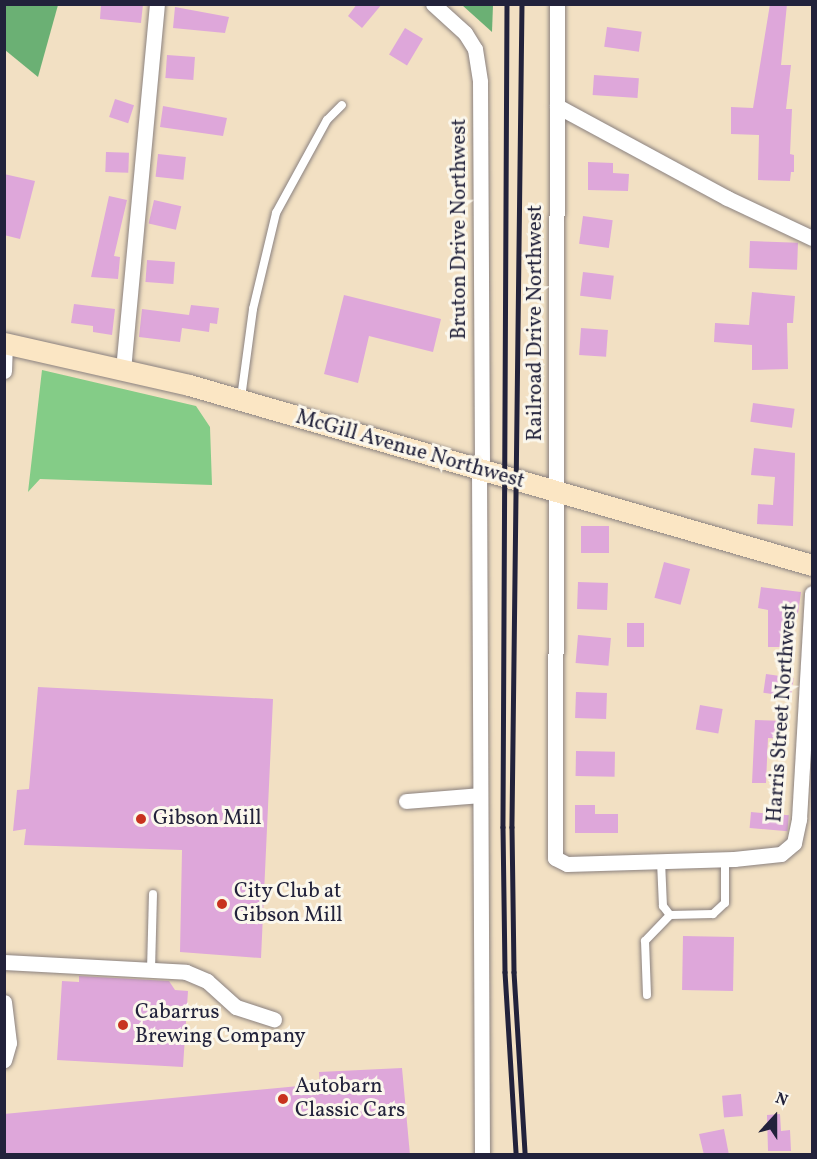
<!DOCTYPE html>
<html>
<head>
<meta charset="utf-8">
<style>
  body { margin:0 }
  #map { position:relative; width:817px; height:1159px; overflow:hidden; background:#f2e0c3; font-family:Vollkorn,serif }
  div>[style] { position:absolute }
  .green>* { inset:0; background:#84cc87 }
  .forest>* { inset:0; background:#6bb074 }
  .building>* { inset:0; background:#dea7da; transform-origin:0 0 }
  .roads { filter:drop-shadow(0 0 2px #8a817f) drop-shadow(0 0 2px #8a817f) }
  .lane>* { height:8px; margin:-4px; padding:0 4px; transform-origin:4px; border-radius:4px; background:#fff }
  .street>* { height:15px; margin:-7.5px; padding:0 7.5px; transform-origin:7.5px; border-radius:7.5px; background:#fff }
  .secondary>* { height:21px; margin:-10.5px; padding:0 10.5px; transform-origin:10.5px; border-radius:10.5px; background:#fbe6c4 }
  .rail>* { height:4.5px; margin:-2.25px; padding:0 2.25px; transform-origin:2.25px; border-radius:2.25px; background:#22223b }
  .dots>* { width:16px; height:16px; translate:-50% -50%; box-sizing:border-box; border:3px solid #fbf7ec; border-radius:50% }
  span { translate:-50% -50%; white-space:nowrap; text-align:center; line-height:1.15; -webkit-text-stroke:6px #fbf7ec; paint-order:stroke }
  .street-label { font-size:21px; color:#22223b }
  .poi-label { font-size:21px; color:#22223b }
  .left { translate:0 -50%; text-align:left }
  .frame { position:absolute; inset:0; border:6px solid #22223b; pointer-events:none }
  .north { position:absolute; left:745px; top:1087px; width:60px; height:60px; -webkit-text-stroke:4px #fbf7ec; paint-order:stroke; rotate:21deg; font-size:16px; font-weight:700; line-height:24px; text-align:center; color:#22223b }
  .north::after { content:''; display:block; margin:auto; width:21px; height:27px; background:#22223b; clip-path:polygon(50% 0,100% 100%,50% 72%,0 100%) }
</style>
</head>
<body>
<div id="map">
  <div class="green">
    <div style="clip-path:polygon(42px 370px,196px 406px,210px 427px,212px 485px,40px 479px,28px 492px)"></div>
  </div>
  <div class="forest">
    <div style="clip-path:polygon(4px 5px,58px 5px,38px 77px,5px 50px)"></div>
    <div style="clip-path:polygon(462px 5px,493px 5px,492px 32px)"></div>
  </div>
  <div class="building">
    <div style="clip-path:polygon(101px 4px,143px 4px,141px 23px,100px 19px)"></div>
    <div style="clip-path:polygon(357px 4px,382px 4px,362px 28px,348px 16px)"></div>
    <div style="clip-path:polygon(770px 4px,787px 4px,781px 65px,791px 65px,786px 109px,792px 109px,790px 154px,794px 155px,794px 172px,791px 172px,790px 181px,758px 180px,759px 135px,731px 134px,731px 107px,753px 108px)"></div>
    <div style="clip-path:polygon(175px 7px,229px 17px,225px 33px,173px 28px)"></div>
    <div style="left:607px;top:27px;width:35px;height:20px;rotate:8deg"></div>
    <div style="left:405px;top:28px;width:21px;height:31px;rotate:31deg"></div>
    <div style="left:167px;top:55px;width:28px;height:23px;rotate:4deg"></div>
    <div style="left:594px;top:75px;width:45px;height:20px;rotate:4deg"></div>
    <div style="left:115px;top:99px;width:20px;height:19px;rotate:18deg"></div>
    <div style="clip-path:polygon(163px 106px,227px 118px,223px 136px,160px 127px)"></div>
    <div style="left:106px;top:152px;width:23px;height:20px;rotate:2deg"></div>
    <div style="left:158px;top:154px;width:28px;height:23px;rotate:6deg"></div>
    <div style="clip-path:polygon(588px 162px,613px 163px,613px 173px,629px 174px,628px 191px,588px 190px)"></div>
    <div style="clip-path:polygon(4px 174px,35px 181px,20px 239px,4px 235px)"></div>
    <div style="clip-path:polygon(109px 196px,127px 200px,114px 256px,120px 257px,118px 279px,91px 277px)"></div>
    <div style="left:154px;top:200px;width:28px;height:24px;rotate:13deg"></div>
    <div style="left:583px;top:216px;width:30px;height:28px;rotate:8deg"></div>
    <div style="left:750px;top:241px;width:48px;height:27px;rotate:2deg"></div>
    <div style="left:147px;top:260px;width:28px;height:22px;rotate:4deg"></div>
    <div style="left:583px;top:272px;width:31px;height:24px;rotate:7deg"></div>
    <div style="clip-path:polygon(752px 292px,795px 296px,793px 323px,787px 323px,788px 369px,752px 370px,752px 345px,714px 342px,715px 323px,749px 325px)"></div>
    <div style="clip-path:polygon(344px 295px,441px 319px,433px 352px,369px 336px,358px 383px,324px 374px)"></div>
    <div style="clip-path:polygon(74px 304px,115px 309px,112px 335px,93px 332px,93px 326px,71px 323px)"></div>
    <div style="clip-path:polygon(191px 305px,219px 308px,217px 324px,210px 323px,209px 332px,182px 328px,180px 342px,139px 337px,142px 309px,189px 315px)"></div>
    <div style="left:581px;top:328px;width:27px;height:27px;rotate:4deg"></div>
    <div style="left:753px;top:403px;width:42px;height:19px;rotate:8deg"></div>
    <div style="clip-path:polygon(754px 448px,795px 453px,793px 526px,757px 524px,758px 504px,773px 505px,775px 477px,751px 475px)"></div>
    <div style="left:581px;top:526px;width:28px;height:27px"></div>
    <div style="left:664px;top:562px;width:27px;height:37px;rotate:15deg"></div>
    <div style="left:578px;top:582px;width:30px;height:27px;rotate:2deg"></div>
    <div style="clip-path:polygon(761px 587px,801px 592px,798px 614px,794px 613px,793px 647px,768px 647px,768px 610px,758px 608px)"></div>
    <div style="left:627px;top:623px;width:17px;height:24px"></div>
    <div style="left:578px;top:635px;width:33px;height:28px;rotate:5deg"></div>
    <div style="left:766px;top:674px;width:28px;height:19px;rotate:8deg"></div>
    <div style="clip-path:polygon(38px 687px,273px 699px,261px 958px,180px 952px,182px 850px,24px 845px,26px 829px,13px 831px,17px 790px,29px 789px)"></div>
    <div style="left:576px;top:692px;width:31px;height:26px;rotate:2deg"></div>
    <div style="left:700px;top:705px;width:23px;height:25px;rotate:10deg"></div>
    <div style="clip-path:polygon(755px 720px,787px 721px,787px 739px,768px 738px,766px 783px,752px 783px)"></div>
    <div style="left:576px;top:751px;width:39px;height:25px;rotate:1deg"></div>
    <div style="clip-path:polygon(575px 805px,595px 805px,595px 814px,618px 814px,618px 833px,575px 833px)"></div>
    <div style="left:751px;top:812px;width:38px;height:16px;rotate:5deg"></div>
    <div style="left:683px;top:936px;width:51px;height:54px;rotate:1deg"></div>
    <div style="clip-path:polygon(79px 976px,169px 981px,175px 990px,188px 991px,183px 1067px,57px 1060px,62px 981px,79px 982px)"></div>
    <div style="clip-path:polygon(402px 1068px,410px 1155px,4px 1155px,4px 1114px,320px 1084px,319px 1072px)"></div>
    <div style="left:741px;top:1094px;width:22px;height:19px;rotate:85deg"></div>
    <div style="clip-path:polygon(780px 1114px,781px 1131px,790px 1130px,791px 1151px,768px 1151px,767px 1115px)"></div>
    <div style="clip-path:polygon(724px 1129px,729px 1155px,704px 1155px,699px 1134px)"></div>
  </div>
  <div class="roads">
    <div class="lane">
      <div style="left:241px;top:398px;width:90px;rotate:-82.3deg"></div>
      <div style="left:253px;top:309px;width:99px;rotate:-76.5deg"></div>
      <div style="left:276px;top:213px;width:106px;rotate:-61.3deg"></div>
      <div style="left:327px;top:120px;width:21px;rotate:-45deg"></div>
      <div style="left:661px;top:861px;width:45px;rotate:87.5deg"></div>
      <div style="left:663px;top:906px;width:11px;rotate:52deg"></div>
      <div style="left:670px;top:915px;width:43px;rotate:-1.3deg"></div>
      <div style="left:713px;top:914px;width:16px;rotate:-43deg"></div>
      <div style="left:725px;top:903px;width:43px;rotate:-90deg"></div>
      <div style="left:151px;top:970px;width:76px;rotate:-88.5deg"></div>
      <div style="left:647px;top:995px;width:54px;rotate:-92.1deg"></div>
      <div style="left:645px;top:941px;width:36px;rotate:-46deg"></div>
    </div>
    <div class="street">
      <div style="left:433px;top:4px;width:43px;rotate:42.2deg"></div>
      <div style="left:465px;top:33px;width:19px;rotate:58deg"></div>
      <div style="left:475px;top:49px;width:33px;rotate:81deg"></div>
      <div style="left:480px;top:82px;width:388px;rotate:89.7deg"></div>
      <div style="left:557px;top:4px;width:854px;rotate:90.13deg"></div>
      <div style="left:555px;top:858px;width:13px;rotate:27deg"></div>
      <div style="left:567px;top:864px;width:167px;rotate:-1.7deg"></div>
      <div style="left:734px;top:859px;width:47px;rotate:-6.1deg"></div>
      <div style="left:781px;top:854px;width:17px;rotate:-40deg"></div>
      <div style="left:794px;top:843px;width:25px;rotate:-78deg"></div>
      <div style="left:799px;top:819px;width:226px;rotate:-86.7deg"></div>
      <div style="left:557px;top:106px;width:193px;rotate:28.4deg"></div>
      <div style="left:727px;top:198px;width:94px;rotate:25.2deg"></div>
      <div style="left:123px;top:370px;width:368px;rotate:-84.7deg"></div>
      <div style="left:4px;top:371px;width:28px;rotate:-88deg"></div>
      <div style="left:479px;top:469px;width:685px;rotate:89.75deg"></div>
      <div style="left:406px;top:801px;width:74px;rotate:-4.6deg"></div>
      <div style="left:4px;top:962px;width:182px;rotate:3.1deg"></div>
      <div style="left:186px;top:972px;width:23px;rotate:23deg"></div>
      <div style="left:207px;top:981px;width:39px;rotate:42deg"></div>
      <div style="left:236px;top:1007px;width:40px;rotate:18deg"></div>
      <div style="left:4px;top:1002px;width:41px;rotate:83deg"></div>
      <div style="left:9px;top:1043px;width:18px;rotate:106deg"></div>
    </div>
    <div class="secondary">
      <div style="left:4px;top:343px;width:190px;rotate:12.8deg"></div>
      <div style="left:189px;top:385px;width:648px;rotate:16.12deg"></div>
    </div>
  </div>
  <div class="rail">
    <div style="left:507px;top:4px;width:823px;rotate:90.28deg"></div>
    <div style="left:503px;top:827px;width:145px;rotate:89.2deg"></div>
    <div style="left:505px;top:972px;width:182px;rotate:86.5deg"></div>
    <div style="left:522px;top:4px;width:823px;rotate:90.7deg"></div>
    <div style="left:512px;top:827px;width:145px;rotate:89.2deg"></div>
    <div style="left:514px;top:972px;width:182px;rotate:86.5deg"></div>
  </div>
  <div class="dots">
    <div style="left:141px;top:819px;background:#c8321e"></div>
    <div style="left:222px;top:904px;background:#c8321e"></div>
    <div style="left:123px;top:1025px;background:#c8321e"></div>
    <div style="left:283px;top:1099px;background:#c8321e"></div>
  </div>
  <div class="street-label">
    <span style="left:460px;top:229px;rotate:-90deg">Bruton Drive Northwest</span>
    <span style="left:536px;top:323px;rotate:-90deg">Railroad Drive Northwest</span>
    <span style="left:410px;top:450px;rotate:16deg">McGill Avenue Northwest</span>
    <span style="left:783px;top:713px;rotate:-86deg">Harris Street Northwest</span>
  </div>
  <div class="poi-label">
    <span class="left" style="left:153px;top:819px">Gibson Mill</span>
    <span class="left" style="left:234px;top:904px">City Club at<br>Gibson Mill</span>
    <span class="left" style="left:135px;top:1025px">Cabarrus<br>Brewing Company</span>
    <span class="left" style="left:295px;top:1099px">Autobarn<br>Classic Cars</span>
  </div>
  <div class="frame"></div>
  <div class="north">N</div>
</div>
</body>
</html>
